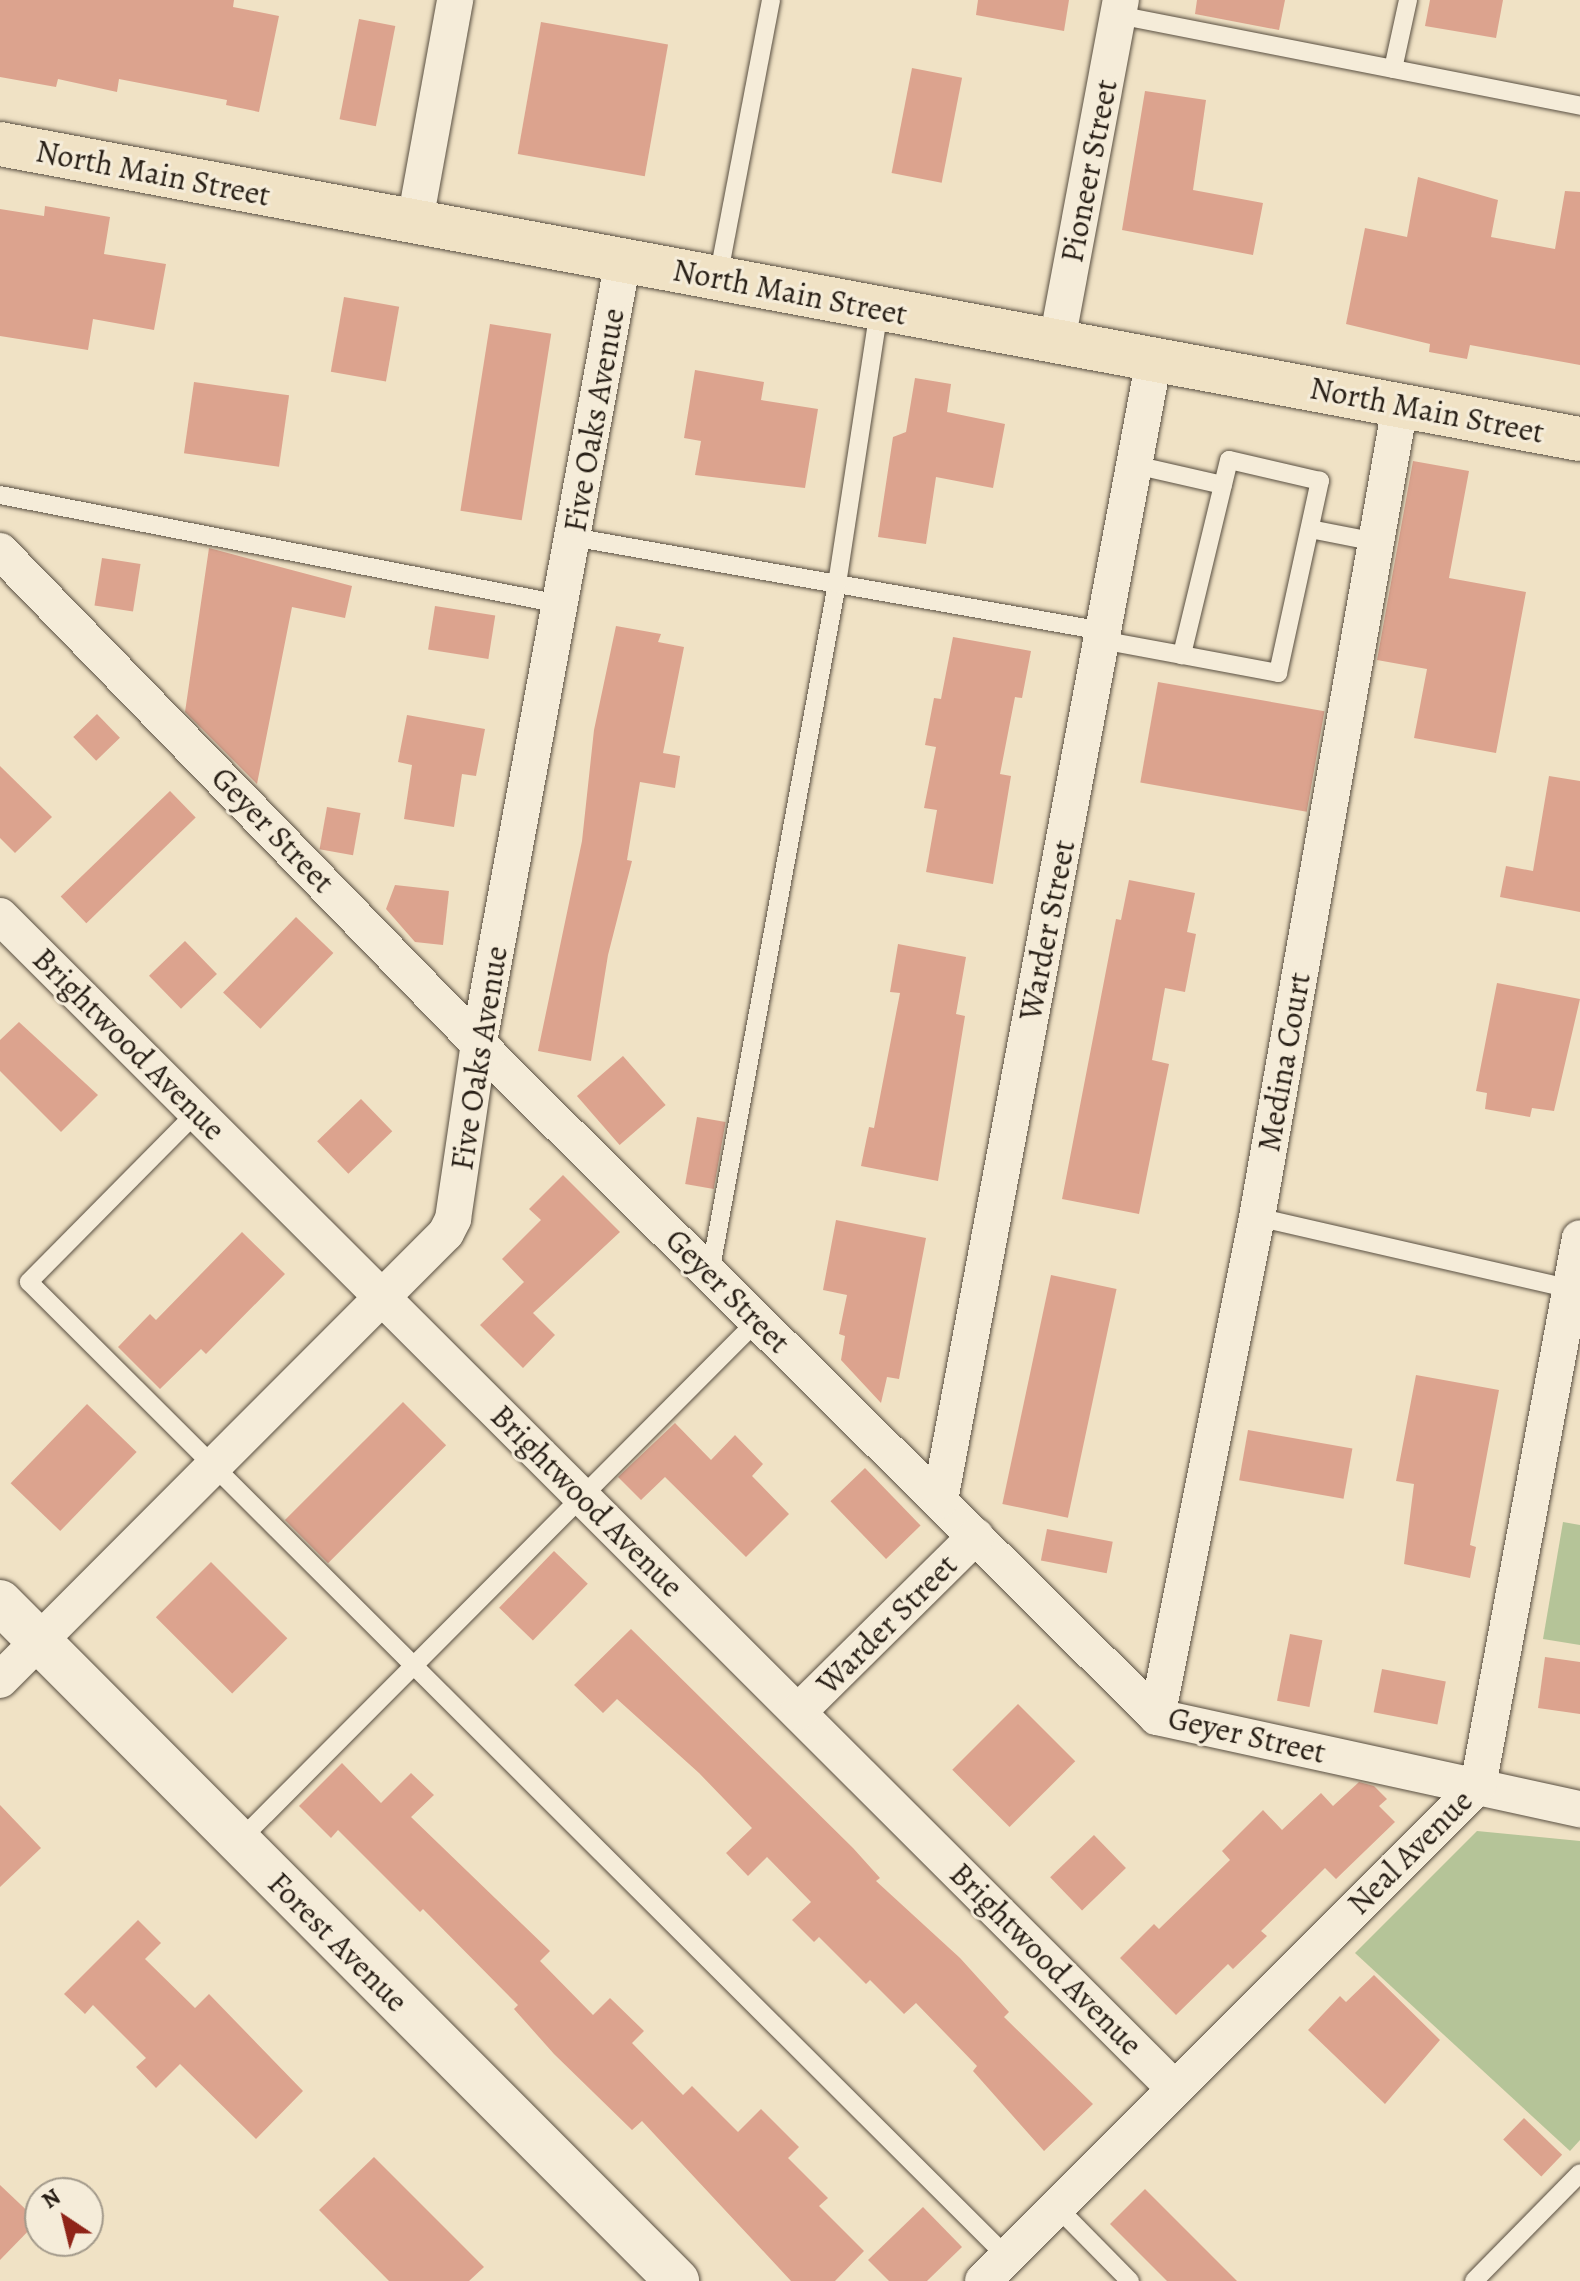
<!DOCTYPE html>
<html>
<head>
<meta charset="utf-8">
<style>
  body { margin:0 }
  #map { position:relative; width:1580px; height:2281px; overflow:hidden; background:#f0e2c5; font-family:Alegreya,serif }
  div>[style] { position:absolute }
  .green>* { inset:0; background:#b5c498 }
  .building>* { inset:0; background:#dca38e; transform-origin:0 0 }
  .roads { filter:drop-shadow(0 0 2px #5a5042) drop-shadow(0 0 2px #5a5042) }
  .lane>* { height:18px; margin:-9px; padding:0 9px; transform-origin:9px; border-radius:9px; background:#f5ecd9 }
  .street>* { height:36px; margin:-18px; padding:0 18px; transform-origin:18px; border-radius:18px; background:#f5ecd9 }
  .secondary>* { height:44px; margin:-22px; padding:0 22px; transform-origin:22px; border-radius:22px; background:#f5ecd9 }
  .primary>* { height:44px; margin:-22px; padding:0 22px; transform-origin:22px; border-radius:22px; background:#f0e2c5 }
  span { translate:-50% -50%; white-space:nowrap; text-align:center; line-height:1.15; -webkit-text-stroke:6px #f5ecd9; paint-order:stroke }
  .street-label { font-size:32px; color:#281f16 }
  .north { position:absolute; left:24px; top:2177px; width:80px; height:80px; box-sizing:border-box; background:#f5ecd9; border:2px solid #a39a8b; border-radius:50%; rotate:325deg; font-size:22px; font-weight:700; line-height:32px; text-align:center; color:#281f16 }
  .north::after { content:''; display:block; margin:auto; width:28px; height:36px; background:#8f2418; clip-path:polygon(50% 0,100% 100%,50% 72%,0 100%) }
</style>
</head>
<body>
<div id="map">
  <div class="green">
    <div style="clip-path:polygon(1563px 1522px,1580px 1525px,1580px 1645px,1543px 1639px)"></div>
    <div style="clip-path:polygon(1477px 1831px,1580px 1841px,1580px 2140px,1570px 2151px,1355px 1953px)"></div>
  </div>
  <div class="building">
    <div style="clip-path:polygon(0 0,234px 0,233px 7px,279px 16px,259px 112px,226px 105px,227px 100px,119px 79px,117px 92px,58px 79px,56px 87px,0 77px)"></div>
    <div style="clip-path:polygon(978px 0,1069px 0,1064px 31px,976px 15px)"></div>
    <div style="clip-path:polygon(1197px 0,1285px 0,1279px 30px,1195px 14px)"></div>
    <div style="clip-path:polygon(1430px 0,1503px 0,1496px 38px,1425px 26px)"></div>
    <div style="left:359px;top:19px;width:37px;height:102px;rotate:11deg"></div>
    <div style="left:541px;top:22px;width:129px;height:134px;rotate:10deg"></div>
    <div style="left:912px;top:68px;width:51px;height:107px;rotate:11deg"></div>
    <div style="clip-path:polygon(1145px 91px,1206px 100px,1193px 190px,1263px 203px,1253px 255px,1122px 230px)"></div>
    <div style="clip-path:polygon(1418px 177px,1498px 200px,1491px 237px,1555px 249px,1565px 191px,1580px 192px,1580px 365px,1470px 345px,1467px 359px,1429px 352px,1430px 344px,1346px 324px,1365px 228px,1407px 237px)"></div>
    <div style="clip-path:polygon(45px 206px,110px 217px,104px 254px,166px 264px,154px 330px,93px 319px,88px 350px,0 336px,0 209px,44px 216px)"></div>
    <div style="left:344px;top:297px;width:56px;height:76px;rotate:10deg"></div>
    <div style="left:490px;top:324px;width:62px;height:189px;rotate:9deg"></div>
    <div style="clip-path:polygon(695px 370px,764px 382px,761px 400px,818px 409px,805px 488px,695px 475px,701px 441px,684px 438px)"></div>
    <div style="clip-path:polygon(915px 378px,951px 384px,947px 412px,1005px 424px,993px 488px,936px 477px,926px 544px,878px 537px,893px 437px,906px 432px)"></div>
    <div style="left:194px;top:382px;width:96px;height:72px;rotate:8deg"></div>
    <div style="clip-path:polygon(1413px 461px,1469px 471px,1449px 578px,1526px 592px,1496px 753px,1414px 738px,1427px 669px,1377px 660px)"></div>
    <div style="clip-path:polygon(209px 548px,352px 586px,345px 618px,292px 607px,257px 784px,185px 712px)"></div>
    <div style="left:102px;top:558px;width:39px;height:48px;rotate:9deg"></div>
    <div style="left:435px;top:606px;width:61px;height:44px;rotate:9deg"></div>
    <div style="clip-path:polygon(616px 626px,661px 634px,658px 642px,684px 647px,663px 753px,680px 756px,675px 788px,640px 782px,627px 860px,632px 861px,608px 955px,591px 1061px,538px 1051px,582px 841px,594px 730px)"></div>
    <div style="clip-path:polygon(953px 637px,1031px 651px,1022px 698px,1015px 697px,1000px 774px,1011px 776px,993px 884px,926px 872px,937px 810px,924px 808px,936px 747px,925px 745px,934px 698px,941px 699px)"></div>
    <div style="left:1158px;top:682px;width:169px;height:102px;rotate:10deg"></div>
    <div style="left:97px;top:714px;width:33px;height:33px;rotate:46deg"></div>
    <div style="clip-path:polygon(407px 715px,485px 729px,476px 776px,462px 774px,454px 827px,404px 819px,412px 765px,398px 762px)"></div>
    <div style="clip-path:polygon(0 766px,52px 817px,15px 853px,0 838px)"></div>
    <div style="clip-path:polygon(1549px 776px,1580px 781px,1580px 912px,1500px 897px,1506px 866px,1533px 871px)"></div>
    <div style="left:170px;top:791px;width:37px;height:152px;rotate:46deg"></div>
    <div style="left:327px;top:807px;width:34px;height:43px;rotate:10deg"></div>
    <div style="clip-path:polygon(1129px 880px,1195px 893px,1187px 932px,1196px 934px,1185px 992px,1165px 988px,1152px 1060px,1169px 1064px,1139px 1214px,1062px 1199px,1116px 919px,1121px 920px)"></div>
    <div style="clip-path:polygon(395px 885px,449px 891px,443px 945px,415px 942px,386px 909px)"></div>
    <div style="left:296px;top:917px;width:52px;height:105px;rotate:44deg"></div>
    <div style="left:185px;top:941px;width:46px;height:50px;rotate:46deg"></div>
    <div style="clip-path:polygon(898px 944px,966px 957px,956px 1014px,965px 1016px,938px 1181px,861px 1166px,869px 1127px,874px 1128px,900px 993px,890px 992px)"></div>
    <div style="clip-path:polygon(1497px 983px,1580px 999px,1554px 1111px,1532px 1108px,1530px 1117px,1485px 1109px,1487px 1093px,1476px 1091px)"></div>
    <div style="clip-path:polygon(19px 1022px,98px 1095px,61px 1132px,0 1071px,0 1040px)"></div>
    <div style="left:623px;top:1056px;width:65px;height:61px;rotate:49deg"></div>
    <div style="left:361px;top:1099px;width:45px;height:61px;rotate:46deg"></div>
    <div style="left:697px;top:1117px;width:29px;height:68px;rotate:10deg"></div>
    <div style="clip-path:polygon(563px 1175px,620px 1232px,533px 1313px,555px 1335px,523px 1368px,480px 1325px,524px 1282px,502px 1259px,541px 1220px,529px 1209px)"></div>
    <div style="clip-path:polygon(836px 1220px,926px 1238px,899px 1379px,887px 1377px,881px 1403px,841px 1360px,845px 1336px,839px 1334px,847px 1295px,823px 1290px)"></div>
    <div style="clip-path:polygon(242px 1232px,285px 1274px,206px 1354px,201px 1349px,160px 1389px,118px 1347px,150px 1314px,156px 1320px)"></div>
    <div style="left:1051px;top:1275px;width:67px;height:234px;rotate:12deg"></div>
    <div style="clip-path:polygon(1416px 1375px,1499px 1390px,1470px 1545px,1476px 1547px,1470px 1578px,1404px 1564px,1414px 1484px,1396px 1481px)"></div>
    <div style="left:403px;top:1402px;width:61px;height:167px;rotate:45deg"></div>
    <div style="left:87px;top:1404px;width:69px;height:110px;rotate:44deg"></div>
    <div style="clip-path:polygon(675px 1423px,711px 1460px,735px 1435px,763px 1464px,752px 1476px,789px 1514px,746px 1557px,665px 1477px,641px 1500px,618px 1477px)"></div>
    <div style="left:1248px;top:1430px;width:106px;height:51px;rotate:10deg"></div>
    <div style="left:865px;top:1468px;width:80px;height:48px;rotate:46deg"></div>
    <div style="left:1047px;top:1529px;width:67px;height:32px;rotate:11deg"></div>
    <div style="left:554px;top:1551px;width:47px;height:79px;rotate:44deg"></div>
    <div style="left:211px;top:1562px;width:108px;height:78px;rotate:45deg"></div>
    <div style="clip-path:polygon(631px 1629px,853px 1848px,880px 1878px,876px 1881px,960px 1958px,1009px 2012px,1004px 2017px,1093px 2104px,1044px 2151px,973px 2071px,977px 2066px,916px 2003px,904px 2014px,870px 1980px,866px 1984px,819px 1937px,814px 1942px,792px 1920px,811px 1902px,767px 1857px,748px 1876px,726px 1853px,752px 1828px,699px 1773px,617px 1699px,603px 1713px,574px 1685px)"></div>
    <div style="left:1290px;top:1634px;width:33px;height:68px;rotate:11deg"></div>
    <div style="clip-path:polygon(1545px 1657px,1580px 1662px,1580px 1714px,1538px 1708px)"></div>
    <div style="left:1382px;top:1669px;width:65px;height:44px;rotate:11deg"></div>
    <div style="left:1018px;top:1704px;width:81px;height:93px;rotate:45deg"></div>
    <div style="clip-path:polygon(342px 1763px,381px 1803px,411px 1773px,434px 1795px,411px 1817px,550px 1951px,540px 1961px,593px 2015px,610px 1998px,644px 2031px,632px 2043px,683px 2095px,692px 2086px,738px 2132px,761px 2109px,799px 2147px,788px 2158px,828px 2198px,819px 2206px,864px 2251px,835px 2281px,791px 2281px,642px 2121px,632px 2130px,554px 2054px,514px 2009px,518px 2005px,423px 1909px,420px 1912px,338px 1830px,331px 1838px,299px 1806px)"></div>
    <div style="clip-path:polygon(1359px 1782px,1374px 1786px,1387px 1799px,1379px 1806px,1395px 1822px,1336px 1879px,1325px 1868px,1261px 1931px,1267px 1936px,1233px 1969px,1228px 1964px,1176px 2015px,1120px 1958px,1154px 1924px,1159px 1929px,1230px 1860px,1222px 1851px,1263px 1810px,1282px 1830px,1321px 1793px,1333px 1806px)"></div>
    <div style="clip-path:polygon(0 1805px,41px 1848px,0 1887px)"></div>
    <div style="left:1094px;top:1835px;width:46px;height:61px;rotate:46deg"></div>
    <div style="clip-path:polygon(138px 1920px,161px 1943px,145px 1959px,195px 2008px,209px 1994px,303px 2091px,256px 2139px,180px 2064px,156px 2088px,136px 2067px,146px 2058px,93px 2005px,85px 2014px,64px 1994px)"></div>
    <div style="clip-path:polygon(1374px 1975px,1440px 2040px,1385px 2104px,1308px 2030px,1340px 1996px,1346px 2002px)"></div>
    <div style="left:1524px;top:2118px;width:53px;height:30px;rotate:44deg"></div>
    <div style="clip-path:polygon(374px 2157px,484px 2267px,469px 2281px,389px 2281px,319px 2210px)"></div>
    <div style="clip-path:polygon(0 2185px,38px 2221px,0 2260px)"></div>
    <div style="clip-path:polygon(1145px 2189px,1237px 2281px,1167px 2281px,1110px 2224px)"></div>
    <div style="clip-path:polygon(923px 2207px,962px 2247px,927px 2281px,889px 2281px,868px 2260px)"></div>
  </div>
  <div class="roads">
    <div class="lane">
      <div style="left:1118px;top:15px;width:471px;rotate:11.1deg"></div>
      <div style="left:1393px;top:69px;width:71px;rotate:-77.7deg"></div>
      <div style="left:718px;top:278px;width:283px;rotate:-79.2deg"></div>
      <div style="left:1135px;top:465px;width:90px;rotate:12.8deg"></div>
      <div style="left:0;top:495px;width:571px;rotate:11.01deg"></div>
      <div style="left:1310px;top:529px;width:67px;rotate:11.1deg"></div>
      <div style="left:572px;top:537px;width:539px;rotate:10.04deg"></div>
      <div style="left:1101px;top:640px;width:82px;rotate:10.5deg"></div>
      <div style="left:1182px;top:655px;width:98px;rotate:10.6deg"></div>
      <div style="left:1278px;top:673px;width:197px;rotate:-77.7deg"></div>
      <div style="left:1320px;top:481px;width:93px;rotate:-167deg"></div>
      <div style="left:1229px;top:460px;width:201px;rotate:103.6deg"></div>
      <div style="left:197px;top:1112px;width:239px;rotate:134.7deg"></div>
      <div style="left:29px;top:1282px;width:1381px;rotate:44.91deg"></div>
      <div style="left:1257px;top:1217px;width:322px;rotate:12.9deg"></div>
      <div style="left:710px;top:1273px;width:701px;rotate:-79.56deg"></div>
      <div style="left:837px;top:584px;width:279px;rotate:-81.3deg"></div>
      <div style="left:238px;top:1842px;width:737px;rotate:-45.11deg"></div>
      <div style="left:1057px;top:2207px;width:104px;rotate:45.4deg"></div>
      <div style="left:1474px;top:2281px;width:151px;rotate:-45.5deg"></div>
    </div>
    <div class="street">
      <div style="left:415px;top:221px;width:225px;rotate:-79.7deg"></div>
      <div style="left:1057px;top:341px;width:347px;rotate:-79.4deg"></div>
      <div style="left:0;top:551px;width:733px;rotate:45.83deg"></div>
      <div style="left:511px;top:1077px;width:909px;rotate:44.73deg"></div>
      <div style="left:1157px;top:1717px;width:433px;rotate:12.3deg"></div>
      <div style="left:0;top:916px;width:1659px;rotate:44.95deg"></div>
      <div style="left:940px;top:1500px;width:1161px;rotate:-79.38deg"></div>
      <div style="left:0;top:1680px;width:631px;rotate:-45.06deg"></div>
      <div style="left:446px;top:1233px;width:16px;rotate:-63deg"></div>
      <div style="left:453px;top:1219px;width:179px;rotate:-81.6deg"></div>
      <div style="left:479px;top:1042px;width:795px;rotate:-79.57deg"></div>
      <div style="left:798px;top:1712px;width:250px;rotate:-44.7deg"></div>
      <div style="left:1157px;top:1717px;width:510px;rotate:-78.69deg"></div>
      <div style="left:1257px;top:1217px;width:824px;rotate:-80deg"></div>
      <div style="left:983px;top:2281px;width:700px;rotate:-45deg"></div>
      <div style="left:1478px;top:1786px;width:557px;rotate:-79.46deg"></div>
    </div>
    <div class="secondary">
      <div style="left:0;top:1602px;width:959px;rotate:45.08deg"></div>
    </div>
    <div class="primary">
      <div style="left:0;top:144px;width:1607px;rotate:10.58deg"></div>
    </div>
  </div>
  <div class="street-label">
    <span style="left:1089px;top:171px;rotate:-79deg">Pioneer Street</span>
    <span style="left:153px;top:173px;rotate:11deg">North Main Street</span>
    <span style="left:790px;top:292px;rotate:11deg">North Main Street</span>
    <span style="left:1427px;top:410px;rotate:11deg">North Main Street</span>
    <span style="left:594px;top:420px;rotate:-80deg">Five Oaks Avenue</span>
    <span style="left:273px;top:830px;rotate:46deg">Geyer Street</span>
    <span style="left:1047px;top:930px;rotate:-79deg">Warder Street</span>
    <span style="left:129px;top:1044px;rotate:45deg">Brightwood Avenue</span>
    <span style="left:479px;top:1058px;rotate:-81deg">Five Oaks Avenue</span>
    <span style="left:1284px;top:1062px;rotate:-80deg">Medina Court</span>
    <span style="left:728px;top:1291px;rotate:45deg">Geyer Street</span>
    <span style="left:587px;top:1501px;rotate:45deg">Brightwood Avenue</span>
    <span style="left:887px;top:1624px;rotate:-45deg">Warder Street</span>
    <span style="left:1247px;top:1735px;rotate:13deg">Geyer Street</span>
    <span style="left:1410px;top:1852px;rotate:-45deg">Neal Avenue</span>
    <span style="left:338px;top:1942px;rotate:45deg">Forest Avenue</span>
    <span style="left:1046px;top:1959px;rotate:45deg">Brightwood Avenue</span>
  </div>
  <div class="north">N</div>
</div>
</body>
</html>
